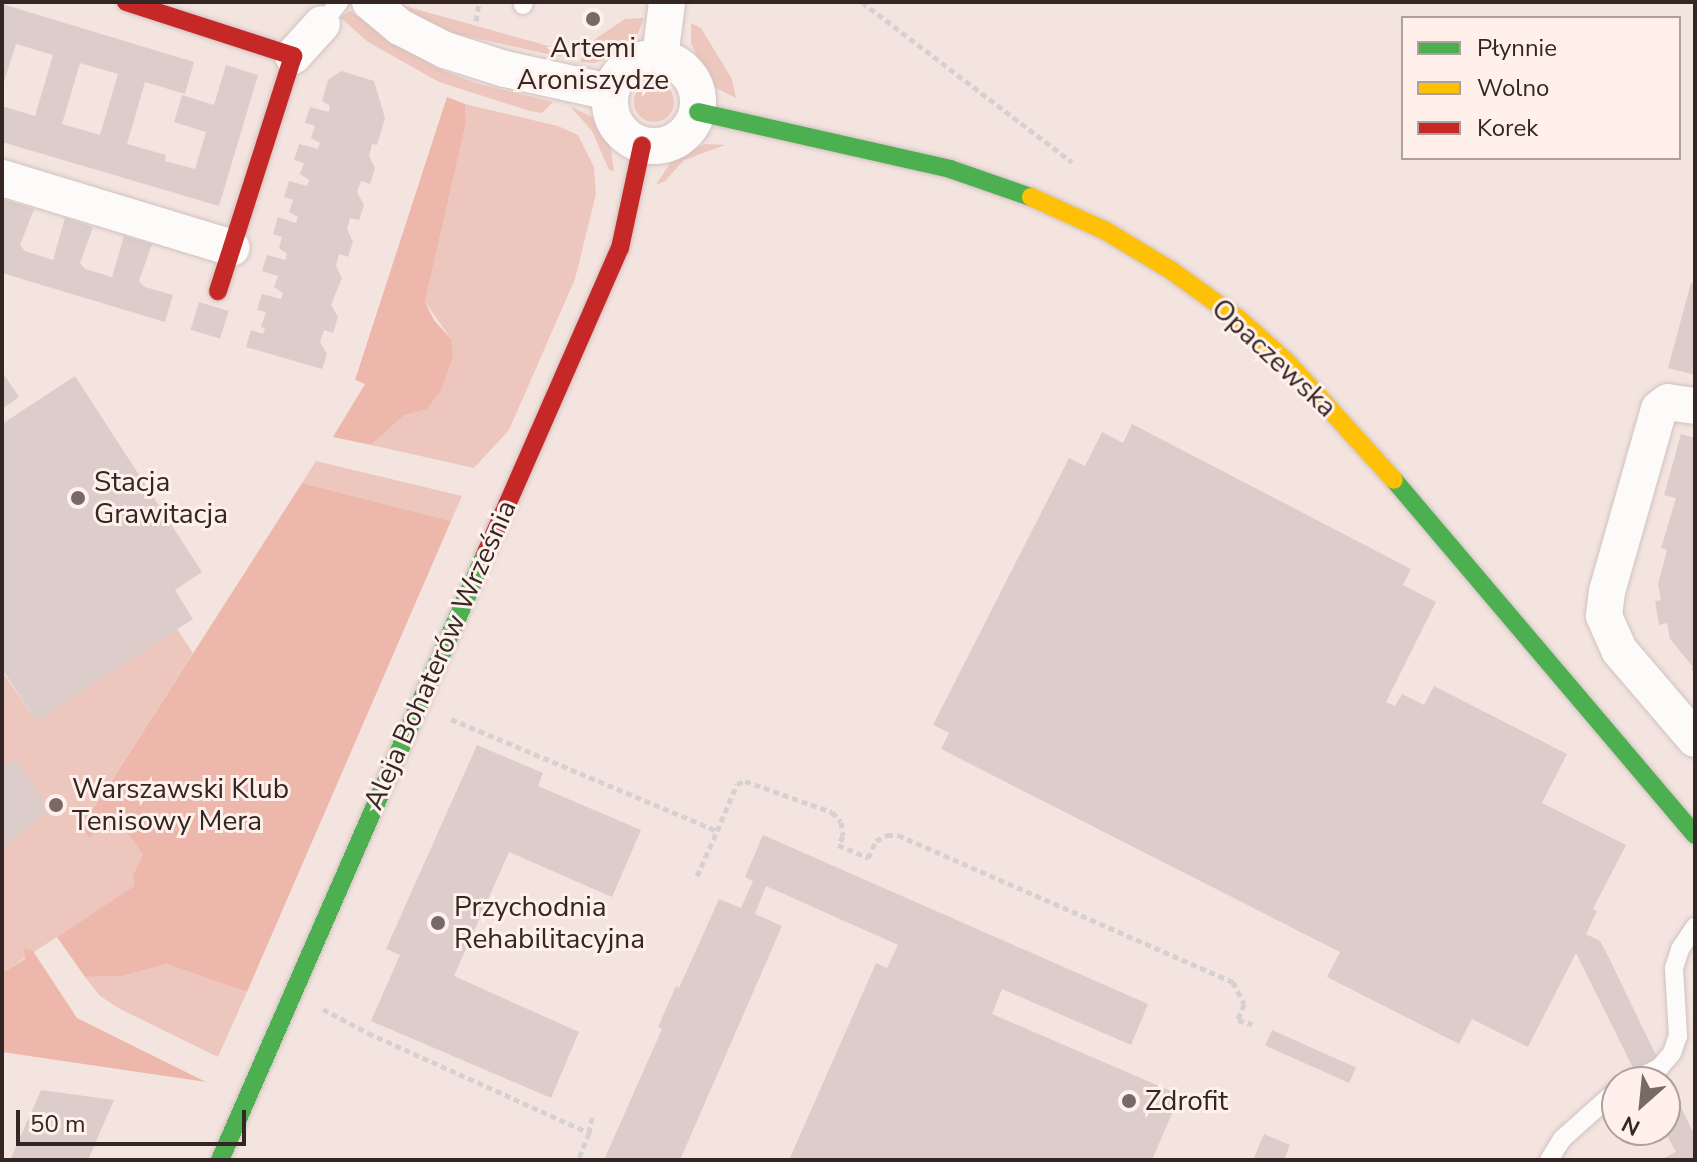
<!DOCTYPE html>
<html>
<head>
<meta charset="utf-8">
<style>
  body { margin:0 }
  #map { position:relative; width:1697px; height:1162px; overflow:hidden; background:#f4e4e0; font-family:"Nunito Sans",sans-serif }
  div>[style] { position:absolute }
  .green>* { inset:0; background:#edc7bd }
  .round { border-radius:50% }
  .forest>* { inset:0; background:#edb8ab }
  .building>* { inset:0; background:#dccdca; transform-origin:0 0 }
  .path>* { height:5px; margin-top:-2.5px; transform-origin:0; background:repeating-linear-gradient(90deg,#d6d1d0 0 6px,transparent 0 10px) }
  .roads { filter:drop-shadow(0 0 2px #d0c2bf) drop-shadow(0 0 2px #d0c2bf) }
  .lane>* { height:18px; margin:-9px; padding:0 9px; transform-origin:9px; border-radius:9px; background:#fdfbfa }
  .street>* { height:36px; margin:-18px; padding:0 18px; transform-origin:18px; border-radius:18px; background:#fdfbfa }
  .street>.ring { margin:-18px; padding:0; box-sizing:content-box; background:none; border:36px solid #fdfbfa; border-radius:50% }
  .fast>* { height:18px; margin:-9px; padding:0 9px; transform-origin:9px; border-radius:9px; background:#4caf50 }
  .slow>* { height:18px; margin:-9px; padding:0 9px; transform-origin:9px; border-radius:9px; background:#ffc107 }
  .jam>* { height:18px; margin:-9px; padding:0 9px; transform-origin:9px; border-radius:9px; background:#c62828 }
  .dots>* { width:22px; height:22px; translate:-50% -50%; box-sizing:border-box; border:4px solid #fff0ec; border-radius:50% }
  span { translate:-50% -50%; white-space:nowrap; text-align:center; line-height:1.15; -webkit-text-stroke:6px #fff0ec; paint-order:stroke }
  .poi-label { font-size:28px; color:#342723 }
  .left { translate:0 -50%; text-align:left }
  .street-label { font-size:28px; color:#342723 }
  .frame { position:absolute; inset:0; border:4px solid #342723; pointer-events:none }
  .legend { position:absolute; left:1401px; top:16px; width:280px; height:144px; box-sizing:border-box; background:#fff0ec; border:2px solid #aea09c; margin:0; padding:10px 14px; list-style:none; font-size:24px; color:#342723 }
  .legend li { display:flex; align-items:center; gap:16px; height:40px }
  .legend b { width:40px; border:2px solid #aea09c }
  .north { position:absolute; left:1601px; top:1066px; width:80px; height:80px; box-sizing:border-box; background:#fff0ec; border:2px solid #aea09c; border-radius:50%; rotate:207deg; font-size:22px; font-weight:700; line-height:32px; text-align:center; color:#342723 }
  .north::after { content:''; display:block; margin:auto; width:28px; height:36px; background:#776965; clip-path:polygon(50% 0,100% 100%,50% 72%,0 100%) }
  .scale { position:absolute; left:16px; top:1110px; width:230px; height:36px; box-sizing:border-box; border:4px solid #342723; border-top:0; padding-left:10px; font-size:24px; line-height:28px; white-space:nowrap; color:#342723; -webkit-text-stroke:6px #fff0ec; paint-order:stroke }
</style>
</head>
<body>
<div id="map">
  <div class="green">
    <div style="clip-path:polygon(401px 5px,559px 49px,563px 53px,561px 57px,453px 33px,401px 9px)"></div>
    <div style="clip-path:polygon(350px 11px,435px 67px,476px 83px,553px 102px,542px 113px,530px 111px,439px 82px,368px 42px,340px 17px)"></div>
    <div style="clip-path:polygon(644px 18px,635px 41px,618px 56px,594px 63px,580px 62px,588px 45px,598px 37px,625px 19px)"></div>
    <div style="clip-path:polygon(691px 23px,701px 28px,732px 79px,736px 98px,716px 88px,701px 67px,691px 43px)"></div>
    <div class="round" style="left:634px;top:82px;width:40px;height:40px"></div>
    <div style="clip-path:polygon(465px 104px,558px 126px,578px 135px,594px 167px,596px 194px,575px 279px,509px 430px,474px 468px,371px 445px,404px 414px,451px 339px,425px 302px,466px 123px)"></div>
    <div style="clip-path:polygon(570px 106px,594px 118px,603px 131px,610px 143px,614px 171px,609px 170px,592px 131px)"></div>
    <div style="clip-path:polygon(705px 144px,725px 145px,684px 160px,665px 181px,656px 185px,673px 159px)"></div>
    <div style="clip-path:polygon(316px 461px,462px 496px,451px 521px,302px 483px)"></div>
    <div style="clip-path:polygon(177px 629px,193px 653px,103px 794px,143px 855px,133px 881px,135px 886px,2px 973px,2px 671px,36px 721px)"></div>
    <div style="clip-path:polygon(166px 964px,247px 992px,218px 1057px,120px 1009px,100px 996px,85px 977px,123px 976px)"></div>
  </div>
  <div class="forest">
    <div style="clip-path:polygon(447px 97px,465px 104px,466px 123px,425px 302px,434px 320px,451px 339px,453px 357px,441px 390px,427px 409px,404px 415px,371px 445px,333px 437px,365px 384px,355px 380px)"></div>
    <div style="clip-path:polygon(302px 483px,451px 521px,247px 992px,166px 964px,123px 976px,85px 977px,57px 937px,134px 886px,133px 875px,143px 855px,117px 817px,89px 837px,76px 820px,91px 813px)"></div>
    <div style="clip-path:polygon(24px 949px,33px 951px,77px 1018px,206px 1082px,2px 1052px,2px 973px,25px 959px)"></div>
  </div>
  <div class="building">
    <div style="clip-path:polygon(evenodd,2px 4px,194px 62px,185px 94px,145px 82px,127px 144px,166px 155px,165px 161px,195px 169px,206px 132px,174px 122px,182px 95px,214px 105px,226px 65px,258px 75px,219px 206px,2px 142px,2px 106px,35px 116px,53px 55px,16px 44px,2px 88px,2px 4px,80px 63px,118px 74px,100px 135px,62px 124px,80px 63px)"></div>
    <div style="clip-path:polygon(341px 71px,374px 81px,385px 118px,377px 145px,372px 144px,369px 156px,375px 168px,370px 184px,361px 181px,357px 192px,364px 205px,359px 220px,350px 218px,347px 229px,353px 242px,348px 257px,339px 254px,336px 266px,342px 278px,331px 305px,338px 317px,333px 333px,324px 330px,320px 342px,327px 354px,322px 369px,246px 347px,251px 330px,263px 334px,265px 328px,261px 327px,266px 312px,257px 310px,262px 294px,281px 299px,283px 293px,274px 287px,278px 276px,262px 271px,267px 255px,285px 260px,287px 254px,279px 248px,282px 237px,273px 234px,278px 217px,296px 223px,298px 217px,289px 212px,293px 200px,284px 197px,289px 181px,307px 186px,309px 180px,300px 174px,304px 163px,294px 160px,299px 144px,318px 149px,320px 143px,311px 138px,315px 126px,305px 123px,310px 107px,329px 112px,330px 106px,322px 101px,328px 80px)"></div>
    <div style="clip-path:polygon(2px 199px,34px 209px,20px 245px,25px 251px,53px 260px,65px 218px,93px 227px,80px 263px,85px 269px,112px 277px,124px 236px,152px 244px,139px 281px,145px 287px,173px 295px,165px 322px,2px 273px)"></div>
    <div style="clip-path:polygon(1691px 283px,1695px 284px,1695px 375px,1668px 368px)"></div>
    <div style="left:199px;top:302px;width:31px;height:29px;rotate:17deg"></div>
    <div style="clip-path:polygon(2px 372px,19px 397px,2px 409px)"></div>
    <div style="clip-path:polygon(75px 376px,202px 572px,175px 590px,193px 619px,36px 721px,2px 669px,2px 424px)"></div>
    <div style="clip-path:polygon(1132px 424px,1411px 569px,1403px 585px,1436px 602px,1386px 702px,1395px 706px,1402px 694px,1424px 705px,1434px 686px,1567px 754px,1542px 803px,1626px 845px,1593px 909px,1597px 911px,1586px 934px,1600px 941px,1609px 958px,1695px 1136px,1695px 1160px,1660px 1160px,1676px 1152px,1664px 1130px,1665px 1082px,1640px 1082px,1576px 953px,1528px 1047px,1472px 1019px,1459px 1044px,1327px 977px,1340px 952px,941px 749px,949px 733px,933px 725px,1069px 458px,1085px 466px,1102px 432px,1123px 443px)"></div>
    <div style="clip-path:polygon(1681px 434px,1695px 438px,1695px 674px,1691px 669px,1693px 667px,1670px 639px,1667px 623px,1659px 625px,1655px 601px,1661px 600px,1658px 584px,1667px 550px,1661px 548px,1676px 498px,1664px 495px)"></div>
    <div style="clip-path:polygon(477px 745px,543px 773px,538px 786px,641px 830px,612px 897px,509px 852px,454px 976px,579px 1032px,551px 1098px,371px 1021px,400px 955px,386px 949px)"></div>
    <div style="clip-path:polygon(16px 759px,49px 809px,2px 850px,2px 765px)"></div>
    <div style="clip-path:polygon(763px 835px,1148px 1004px,1131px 1045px,1002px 989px,992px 1014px,1180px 1095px,1152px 1160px,789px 1160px,876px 963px,887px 968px,898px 945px,766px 886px,755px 914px,782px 926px,680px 1160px,604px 1160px,662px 1029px,658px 1027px,676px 986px,679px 988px,719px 899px,741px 908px,753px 881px,745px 877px)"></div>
    <div style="left:1272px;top:1030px;width:92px;height:17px;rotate:24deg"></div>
    <div style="clip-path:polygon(41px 1090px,114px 1100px,88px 1160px,10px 1160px)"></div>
    <div style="clip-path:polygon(1264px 1134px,1290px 1145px,1284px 1160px,1253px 1160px)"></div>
  </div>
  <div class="path">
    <div style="left:862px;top:2px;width:264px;rotate:37.3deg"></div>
    <div style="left:476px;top:21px;width:19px;rotate:-81deg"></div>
    <div style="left:451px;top:719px;width:289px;rotate:22.8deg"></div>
    <div style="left:717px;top:831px;width:51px;rotate:-66.9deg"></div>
    <div style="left:737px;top:784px;width:9px;rotate:-21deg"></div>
    <div style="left:745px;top:781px;width:92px;rotate:19.6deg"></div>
    <div style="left:832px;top:812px;width:13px;rotate:48deg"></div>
    <div style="left:841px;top:822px;width:14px;rotate:82deg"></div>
    <div style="left:843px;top:836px;width:10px;rotate:119deg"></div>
    <div style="left:838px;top:845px;width:33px;rotate:23deg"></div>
    <div style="left:868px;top:858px;width:19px;rotate:-65deg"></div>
    <div style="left:876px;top:841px;width:13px;rotate:-29deg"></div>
    <div style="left:887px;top:835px;width:11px"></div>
    <div style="left:898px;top:835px;width:366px;rotate:23.7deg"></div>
    <div style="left:1233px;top:982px;width:25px;rotate:63deg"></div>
    <div style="left:1244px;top:1004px;width:17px;rotate:111deg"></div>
    <div style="left:1238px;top:1020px;width:15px;rotate:16deg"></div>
    <div style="left:697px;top:876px;width:49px;rotate:-66deg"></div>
    <div style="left:323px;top:1009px;width:51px;rotate:28.1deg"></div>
    <div style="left:368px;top:1033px;width:243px;rotate:24.3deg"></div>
    <div style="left:589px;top:1133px;width:29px;rotate:112deg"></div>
    <div style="left:589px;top:1133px;width:17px;rotate:-80deg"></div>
  </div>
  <div class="roads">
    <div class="lane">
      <div style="left:523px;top:5px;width:3px;rotate:-72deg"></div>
      <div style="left:322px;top:24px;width:28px;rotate:-52deg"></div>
      <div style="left:1631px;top:1082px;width:33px;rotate:-27deg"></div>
      <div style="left:1660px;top:1067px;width:18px;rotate:-49deg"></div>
      <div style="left:1672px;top:1053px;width:18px;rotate:-71deg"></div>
      <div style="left:1678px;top:1036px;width:68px;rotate:-93.4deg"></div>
      <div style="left:1674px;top:968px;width:20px;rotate:-72deg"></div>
      <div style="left:1680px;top:949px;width:27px;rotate:-56deg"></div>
      <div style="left:1549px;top:1160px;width:25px;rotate:-58deg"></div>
      <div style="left:1562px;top:1139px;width:74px;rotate:-41.7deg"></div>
    </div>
    <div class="street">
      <div style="left:370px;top:2px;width:39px;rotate:40deg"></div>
      <div style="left:400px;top:27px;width:51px;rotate:27.1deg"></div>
      <div style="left:445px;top:50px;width:63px;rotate:17.6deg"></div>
      <div style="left:505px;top:69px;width:107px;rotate:12.4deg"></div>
      <div style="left:293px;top:56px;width:43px;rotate:-47.8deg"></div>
      <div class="ring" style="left:610px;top:58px;width:52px;height:52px"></div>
      <div style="left:660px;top:58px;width:56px;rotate:-82.9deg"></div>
      <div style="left:2px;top:178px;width:240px;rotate:16.9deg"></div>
      <div style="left:1695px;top:406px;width:27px;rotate:-172deg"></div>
      <div style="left:1668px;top:402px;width:11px;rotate:142deg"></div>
      <div style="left:1659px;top:409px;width:189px;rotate:105.9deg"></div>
      <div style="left:1607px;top:591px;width:25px;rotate:97deg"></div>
      <div style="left:1604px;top:616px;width:37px;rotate:66deg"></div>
      <div style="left:1619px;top:650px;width:117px;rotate:49.5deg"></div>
    </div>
    <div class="fast">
      <div style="left:698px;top:112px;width:258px;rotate:12.7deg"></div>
      <div style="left:950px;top:169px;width:86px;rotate:19.1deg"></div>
      <div style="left:1394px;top:480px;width:465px;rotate:49.7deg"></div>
      <div style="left:220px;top:1160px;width:660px;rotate:-66.35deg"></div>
    </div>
    <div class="slow">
      <div style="left:1031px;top:197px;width:82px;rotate:24.4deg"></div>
      <div style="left:1106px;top:231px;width:77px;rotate:31.2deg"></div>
      <div style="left:1172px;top:271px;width:84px;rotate:35.8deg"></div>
      <div style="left:1240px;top:320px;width:63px;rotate:41.8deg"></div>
      <div style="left:1287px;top:362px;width:159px;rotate:47.8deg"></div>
    </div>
    <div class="jam">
      <div style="left:126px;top:2px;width:176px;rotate:17.9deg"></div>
      <div style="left:293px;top:56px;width:247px;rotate:107.7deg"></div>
      <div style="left:485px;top:555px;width:335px;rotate:-66.3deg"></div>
      <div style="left:620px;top:248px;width:105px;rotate:-77.9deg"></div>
    </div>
  </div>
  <div class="dots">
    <div style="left:593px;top:19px;background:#776965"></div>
    <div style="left:78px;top:498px;background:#776965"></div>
    <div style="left:56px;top:805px;background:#776965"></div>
    <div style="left:438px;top:923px;background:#776965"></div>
    <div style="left:1129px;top:1101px;background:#776965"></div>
  </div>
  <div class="poi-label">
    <span style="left:593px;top:64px">Artemi<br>Aroniszydze</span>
    <span class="left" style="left:94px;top:498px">Stacja<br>Grawitacja</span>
    <span class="left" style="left:72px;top:805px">Warszawski Klub<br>Tenisowy Mera</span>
    <span class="left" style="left:454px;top:923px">Przychodnia<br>Rehabilitacyjna</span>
    <span class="left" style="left:1145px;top:1101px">Zdrofit</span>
  </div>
  <div class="street-label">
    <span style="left:1274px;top:358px;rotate:43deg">Opaczewska</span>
    <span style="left:440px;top:655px;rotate:-66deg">Aleja Bohaterów Września</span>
  </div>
  <div class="frame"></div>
  <ul class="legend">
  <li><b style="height:10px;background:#4caf50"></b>Płynnie</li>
  <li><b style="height:10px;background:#ffc107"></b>Wolno</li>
  <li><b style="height:10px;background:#c62828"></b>Korek</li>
  </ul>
  <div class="north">N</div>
  <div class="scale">50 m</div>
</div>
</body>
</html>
